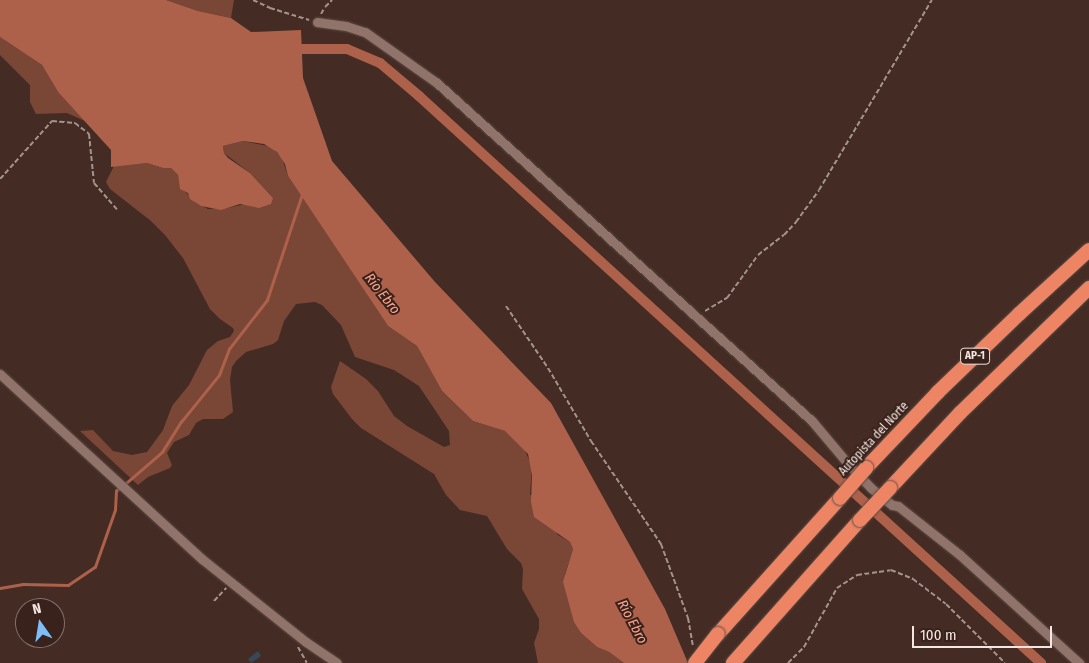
<!DOCTYPE html>
<html>
<head>
<meta charset="utf-8">
<style>
  body { margin:0 }
  #map { position:relative; width:1089px; height:663px; overflow:hidden; background:#442c24; font-family:"Fira Sans Condensed",sans-serif }
  div>[style] { position:absolute }
  .green>* { inset:0; background:#7a4636 }
  .water>* { inset:0; background:#ad614b }
  .stream>* { height:2.5px; margin:-1.25px; padding:0 1.25px; transform-origin:1.25px; border-radius:1.25px; background:#ad614b }
  .canal>* { height:10px; margin:-5px; padding:0 5px; transform-origin:5px; border-radius:5px; background:#ad614b }
  .building>* { inset:0; background:#36485a }
  .path>* { height:2px; margin-top:-1px; transform-origin:0; background:repeating-linear-gradient(90deg,#a6928c 0 5px,transparent 0 7.5px) }
  .roads { filter:drop-shadow(0 0 1px #5e4b44) drop-shadow(0 0 1px #5e4b44) }
  .minor>* { height:9px; margin:-4.5px; padding:0 4.5px; transform-origin:4.5px; border-radius:4.5px; background:#90746b }
  .highway>* { height:14px; margin:-7px; padding:0 7px; transform-origin:7px; border-radius:7px; background:#ed8565 }
  .bridges { filter:drop-shadow(0 0 1px #5e4b44) drop-shadow(0 0 1px #5e4b44) }
  .highway-bridge>* { height:14px; margin:-7px; padding:0 7px; transform-origin:7px; border-radius:7px; background:#ed8565 }
  span { translate:-50% -50%; white-space:nowrap; text-align:center; line-height:1.15; -webkit-text-stroke:4px #39221b; paint-order:stroke }
  .shield-label span { padding:1px 4px; background:#39221b; border:1px solid; border-radius:4px; -webkit-text-stroke-width:0 }
  .shield-label { font-size:11px; color:#f6e6e1; font-weight:700 }
  .street-label { font-size:12px; color:#f6e6e1 }
  .water-label { font-size:14px; color:#faa58c; font-style:italic }
  .north { position:absolute; left:15px; top:598px; width:50px; height:50px; box-sizing:border-box; background:#39221b; border:1px solid #85706a; border-radius:50%; rotate:347deg; font-size:14px; font-weight:700; line-height:20px; text-align:center; color:#f6e6e1 }
  .north::after { content:''; display:block; margin:auto; width:18px; height:22px; background:#7dbef9; clip-path:polygon(50% 0,100% 100%,50% 72%,0 100%) }
  .scale { position:absolute; left:912px; top:626px; width:140px; height:22px; box-sizing:border-box; border:2px solid #f6e6e1; border-top:0; padding-left:6px; font-size:15px; line-height:18px; white-space:nowrap; color:#f6e6e1; -webkit-text-stroke:4px #39221b; paint-order:stroke }
</style>
</head>
<body>
<div id="map">
  <div class="green">
    <div style="clip-path:polygon(166px 0,234px 0,231px 18px,198px 11px)"></div>
    <div style="clip-path:polygon(0 37px,42px 65px,58px 92px,85px 121px,67px 113px,36px 114px,30px 102px,30px 85px,0 55px)"></div>
    <div style="clip-path:polygon(243px 141px,272px 147px,282px 158px,288px 176px,388px 326px,417px 346px,442px 391px,473px 421px,505px 431px,524px 448px,532px 467px,530px 494px,558px 535px,570px 542px,573px 549px,565px 575px,567px 596px,581px 633px,597px 647px,609px 652px,624px 663px,538px 663px,534px 643px,539px 629px,539px 619px,522px 589px,523px 569px,521px 563px,507px 549px,487px 516px,460px 510px,446px 495px,434px 474px,361px 428px,352px 419px,333px 394px,331px 387px,340px 361px,366px 379px,378px 391px,394px 416px,407px 426px,444px 447px,450px 445px,449px 431px,419px 386px,394px 370px,355px 357px,341px 325px,322px 305px,315px 302px,296px 304px,284px 321px,278px 340px,273px 344px,246px 352px,236px 361px,232px 367px,230px 380px,233px 412px,223px 419px,203px 419px,196px 423px,189px 435px,174px 442px,167px 453px,172px 465px,170px 468px,148px 477px,138px 485px,80px 431px,93px 430px,113px 451px,132px 455px,147px 452px,163px 430px,172px 406px,189px 385px,207px 350px,218px 341px,230px 337px,234px 331px,233px 328px,220px 319px,210px 309px,183px 258px,165px 235px,151px 221px,110px 189px,106px 182px,114px 166px,147px 163px,163px 168px,171px 168px,178px 175px,180px 186px,196px 203px,208px 209px,227px 208px,273px 198px,250px 173px,224px 153px,223px 146px)"></div>
  </div>
  <div class="water">
    <div style="clip-path:polygon(0 0,166px 0,198px 11px,231px 18px,251px 32px,301px 30px,303px 78px,332px 161px,435px 282px,551px 403px,665px 609px,688px 663px,624px 663px,609px 652px,597px 647px,581px 633px,574px 622px,563px 582px,573px 549px,570px 542px,534px 517px,531px 502px,532px 475px,528px 454px,505px 431px,473px 421px,442px 391px,417px 346px,388px 326px,288px 176px,285px 164px,277px 152px,264px 144px,243px 141px,223px 146px,224px 153px,228px 158px,250px 173px,273px 198px,271px 204px,259px 208px,240px 204px,221px 210px,201px 206px,190px 199px,188px 193px,180px 189px,178px 175px,171px 168px,163px 168px,147px 163px,111px 167px,111px 150px,58px 92px,42px 65px,0 37px)"></div>
  </div>
  <div class="stream">
    <div style="left:125px;top:484px;width:49px;rotate:-40.9deg"></div>
    <div style="left:162px;top:452px;width:36px;rotate:-58deg"></div>
    <div style="left:181px;top:422px;width:60px;rotate:-51deg"></div>
    <div style="left:219px;top:375px;width:28px;rotate:-69deg"></div>
    <div style="left:229px;top:349px;width:62px;rotate:-52.2deg"></div>
    <div style="left:267px;top:300px;width:112px;rotate:-71.7deg"></div>
    <div style="left:0;top:588px;width:23px;rotate:-10deg"></div>
    <div style="left:23px;top:584px;width:45px;rotate:1.3deg"></div>
    <div style="left:68px;top:585px;width:32px;rotate:-34deg"></div>
    <div style="left:95px;top:567px;width:60px;rotate:-70.7deg"></div>
    <div style="left:115px;top:510px;width:19px;rotate:-87deg"></div>
    <div style="left:116px;top:491px;width:6px;rotate:-45deg"></div>
  </div>
  <div class="canal">
    <div style="left:289px;top:49px;width:58px"></div>
    <div style="left:347px;top:49px;width:36px;rotate:23deg"></div>
    <div style="left:380px;top:63px;width:51px;rotate:40.2deg"></div>
    <div style="left:419px;top:96px;width:842px;rotate:42.35deg"></div>
  </div>
  <div class="building">
    <div style="clip-path:polygon(258px 651px,261px 656px,251px 663px,248px 659px)"></div>
  </div>
  <div class="path">
    <div style="left:253px;top:0;width:19px;rotate:25deg"></div>
    <div style="left:270px;top:8px;width:41px;rotate:17.1deg"></div>
    <div style="left:321px;top:14px;width:8px;rotate:-60deg"></div>
    <div style="left:325px;top:7px;width:10px;rotate:-45deg"></div>
    <div style="left:0;top:179px;width:78px;rotate:-48.1deg"></div>
    <div style="left:52px;top:121px;width:23px;rotate:5deg"></div>
    <div style="left:75px;top:123px;width:18px;rotate:38deg"></div>
    <div style="left:89px;top:134px;width:49px;rotate:84.2deg"></div>
    <div style="left:94px;top:183px;width:35px;rotate:49deg"></div>
    <div style="left:506px;top:306px;width:75px;rotate:55.9deg"></div>
    <div style="left:548px;top:368px;width:85px;rotate:59.5deg"></div>
    <div style="left:591px;top:441px;width:125px;rotate:55.8deg"></div>
    <div style="left:661px;top:544px;width:79px;rotate:70deg"></div>
    <div style="left:688px;top:618px;width:29px;rotate:80deg"></div>
    <div style="left:705px;top:311px;width:26px;rotate:-31deg"></div>
    <div style="left:727px;top:298px;width:53px;rotate:-54.2deg"></div>
    <div style="left:758px;top:255px;width:33px;rotate:-38deg"></div>
    <div style="left:784px;top:235px;width:18px;rotate:-47deg"></div>
    <div style="left:796px;top:222px;width:39px;rotate:-54deg"></div>
    <div style="left:819px;top:190px;width:221px;rotate:-59.3deg"></div>
    <div style="left:214px;top:601px;width:18px;rotate:-47deg"></div>
    <div style="left:298px;top:647px;width:18px;rotate:61deg"></div>
    <div style="left:788px;top:663px;width:23px;rotate:-45deg"></div>
    <div style="left:804px;top:647px;width:68px;rotate:-60.8deg"></div>
    <div style="left:837px;top:588px;width:24px;rotate:-33deg"></div>
    <div style="left:857px;top:575px;width:34px;rotate:-8deg"></div>
    <div style="left:891px;top:570px;width:24px;rotate:22deg"></div>
    <div style="left:913px;top:579px;width:41px;rotate:37.1deg"></div>
    <div style="left:946px;top:604px;width:83px;rotate:45deg"></div>
  </div>
  <div class="roads">
    <div class="minor">
      <div style="left:317px;top:22px;width:29px;rotate:8deg"></div>
      <div style="left:346px;top:26px;width:20px;rotate:18deg"></div>
      <div style="left:365px;top:32px;width:88px;rotate:35.3deg"></div>
      <div style="left:437px;top:83px;width:505px;rotate:42.03deg"></div>
      <div style="left:812px;top:421px;width:57px;rotate:49.9deg"></div>
      <div style="left:849px;top:465px;width:32px;rotate:46deg"></div>
      <div style="left:871px;top:488px;width:27px;rotate:39deg"></div>
      <div style="left:892px;top:505px;width:6px;rotate:9deg"></div>
      <div style="left:898px;top:506px;width:79px;rotate:38.3deg"></div>
      <div style="left:960px;top:555px;width:161px;rotate:42.2deg"></div>
      <div style="left:0;top:374px;width:274px;rotate:42.5deg"></div>
      <div style="left:202px;top:559px;width:133px;rotate:38.6deg"></div>
      <div style="left:306px;top:642px;width:37px;rotate:34deg"></div>
    </div>
    <div class="highway">
      <div style="left:866px;top:468px;width:105px;rotate:-46.5deg"></div>
      <div style="left:938px;top:392px;width:112px;rotate:-43.9deg"></div>
      <div style="left:1019px;top:314px;width:95px;rotate:-42.4deg"></div>
      <div style="left:890px;top:488px;width:103px;rotate:-47deg"></div>
      <div style="left:960px;top:413px;width:180px;rotate:-44.1deg"></div>
      <div style="left:718px;top:634px;width:183px;rotate:-48.1deg"></div>
      <div style="left:733px;top:663px;width:191px;rotate:-48.4deg"></div>
    </div>
  </div>
  <div class="bridges">
    <div class="highway-bridge">
      <div style="left:840px;top:498px;width:40px;rotate:-49deg"></div>
      <div style="left:860px;top:520px;width:44px;rotate:-46.8deg"></div>
      <div style="left:695px;top:663px;width:37px;rotate:-52deg"></div>
    </div>
  </div>
  <div class="shield-label">
    <span style="left:975px;top:356px">AP-1</span>
  </div>
  <div class="street-label">
    <span style="left:874px;top:439px;rotate:-47deg">Autopista del Norte</span>
  </div>
  <div class="water-label">
    <span style="left:382px;top:294px;rotate:52deg">Río Ebro</span>
    <span style="left:632px;top:622px;rotate:62deg">Río Ebro</span>
  </div>
  <div class="north">N</div>
  <div class="scale">100 m</div>
</div>
</body>
</html>
